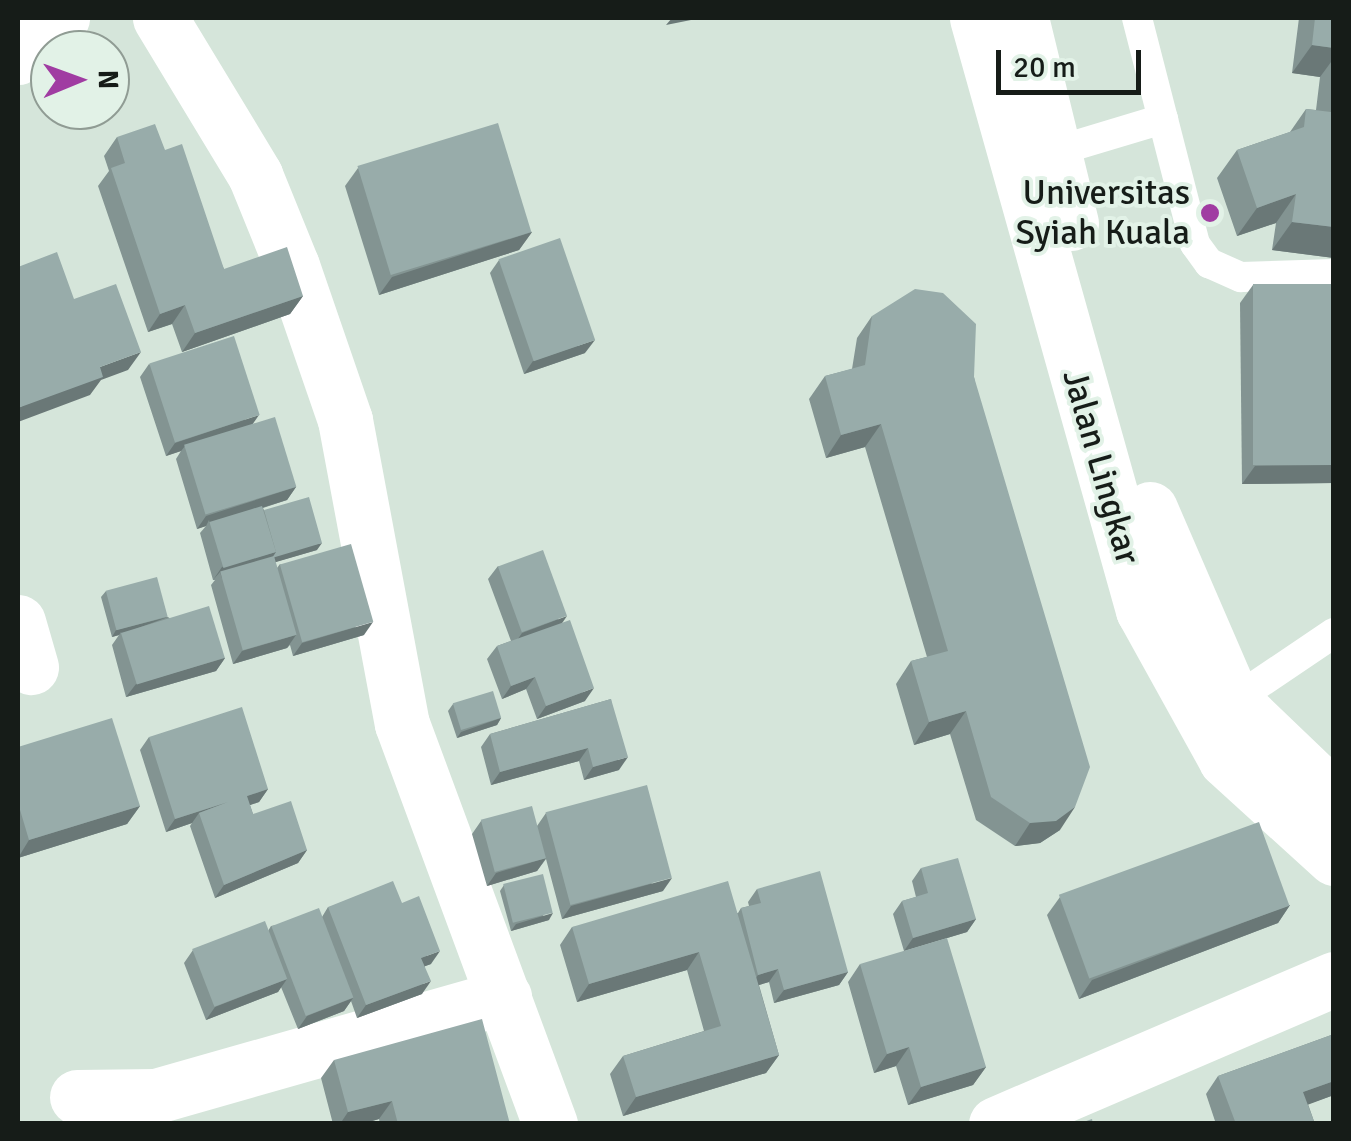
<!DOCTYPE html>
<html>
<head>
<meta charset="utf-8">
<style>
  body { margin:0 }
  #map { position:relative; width:1351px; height:1141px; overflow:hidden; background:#d5e5da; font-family:Signika,sans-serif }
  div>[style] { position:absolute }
  .lane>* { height:30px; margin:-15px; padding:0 15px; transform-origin:15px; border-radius:15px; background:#fff }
  .street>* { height:55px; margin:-27.5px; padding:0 27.5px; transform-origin:27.5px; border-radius:27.5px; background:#fff }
  .secondary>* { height:55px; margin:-27.5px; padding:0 27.5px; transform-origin:27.5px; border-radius:27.5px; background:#fff }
  .wall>* { inset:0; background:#839492 }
  .shaded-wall>* { inset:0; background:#6a7877 }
  .building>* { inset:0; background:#98acaa; transform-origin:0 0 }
  .dots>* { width:28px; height:28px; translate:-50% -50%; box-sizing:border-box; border:5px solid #e2f2e7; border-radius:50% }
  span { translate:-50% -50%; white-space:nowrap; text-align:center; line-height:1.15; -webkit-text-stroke:8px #e2f2e7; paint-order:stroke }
  .poi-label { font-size:35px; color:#161c18 }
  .right { translate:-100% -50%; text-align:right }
  .street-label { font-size:35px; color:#161c18 }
  .frame { position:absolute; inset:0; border:20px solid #161c18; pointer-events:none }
  .north { position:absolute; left:30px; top:30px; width:100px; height:100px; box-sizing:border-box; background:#e2f2e7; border:2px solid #909c94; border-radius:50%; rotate:89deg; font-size:28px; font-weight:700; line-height:40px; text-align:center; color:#161c18 }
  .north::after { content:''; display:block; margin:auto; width:35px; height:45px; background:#a03ca2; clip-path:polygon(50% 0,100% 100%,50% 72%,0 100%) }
  .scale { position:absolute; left:996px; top:50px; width:145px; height:45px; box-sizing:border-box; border:5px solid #161c18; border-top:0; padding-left:12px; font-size:30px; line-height:35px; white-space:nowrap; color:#161c18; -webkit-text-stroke:8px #e2f2e7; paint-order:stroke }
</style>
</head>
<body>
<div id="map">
  <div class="lane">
    <div style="left:1137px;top:18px;width:233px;rotate:75.6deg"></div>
    <div style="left:1195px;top:244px;width:24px;rotate:54deg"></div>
    <div style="left:1209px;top:263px;width:35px;rotate:24deg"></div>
    <div style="left:1241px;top:277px;width:93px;rotate:-1.8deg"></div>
    <div style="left:1053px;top:152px;width:115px;rotate:-16.7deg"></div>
    <div style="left:1233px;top:701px;width:122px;rotate:-34deg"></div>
  </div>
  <div class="street">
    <div style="left:160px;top:18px;width:184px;rotate:58.8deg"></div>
    <div style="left:255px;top:175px;width:98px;rotate:67.9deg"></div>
    <div style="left:292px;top:266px;width:163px;rotate:71deg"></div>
    <div style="left:345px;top:420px;width:309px;rotate:79.4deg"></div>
    <div style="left:402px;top:724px;width:427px;rotate:69.7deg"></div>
    <div style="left:18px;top:622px;width:47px;rotate:73.9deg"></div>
    <div style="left:77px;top:1097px;width:79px;rotate:-0.7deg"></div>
    <div style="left:156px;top:1096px;width:362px;rotate:-15.9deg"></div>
    <div style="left:996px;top:1124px;width:368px;rotate:-23.2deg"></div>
  </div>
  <div class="secondary">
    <div style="left:977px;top:18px;width:615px;rotate:74.34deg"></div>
    <div style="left:1143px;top:610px;width:171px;rotate:61deg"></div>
    <div style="left:1226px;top:760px;width:146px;rotate:42.2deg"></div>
    <div style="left:1021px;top:18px;width:211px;rotate:76.3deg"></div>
    <div style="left:18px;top:57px;width:59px;rotate:-41.6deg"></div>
    <div style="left:1150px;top:509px;width:209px;rotate:66.6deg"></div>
    <div style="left:1233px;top:701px;width:140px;rotate:43.8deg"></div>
  </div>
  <div class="wall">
    <div style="clip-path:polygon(1299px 18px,1334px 18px,1334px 258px,1272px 250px,1276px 223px,1237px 236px,1217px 178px,1237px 150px,1290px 132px,1306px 109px,1316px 110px,1320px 77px,1292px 73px)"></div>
    <div style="clip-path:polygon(117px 137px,165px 150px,224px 269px,303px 296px,290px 314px,182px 352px,172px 324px,148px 332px,98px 186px,109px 171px,104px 156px)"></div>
    <div style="clip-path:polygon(358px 168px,532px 232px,519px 250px,379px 295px,345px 186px)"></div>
    <div style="clip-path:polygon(499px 260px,585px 353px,524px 374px,490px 273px)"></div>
    <div style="clip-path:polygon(1334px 284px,1334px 483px,1242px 484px,1240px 303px,1253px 285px)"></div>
    <div style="clip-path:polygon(872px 316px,974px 377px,1060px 830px,1040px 843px,1015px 846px,976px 820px,950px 734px,914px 745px,896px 684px,911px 661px,927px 657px,865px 447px,826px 458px,809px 399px,825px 376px,852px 369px,857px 338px)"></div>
    <div style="clip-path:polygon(149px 364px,253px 424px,296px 487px,287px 500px,263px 508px,264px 510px,317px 550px,275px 562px,277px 568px,280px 564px,364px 635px,293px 656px,290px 645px,287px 648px,233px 664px,211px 585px,215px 580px,213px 580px,200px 533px,206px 526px,197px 529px,176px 459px,181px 451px,166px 456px,140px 377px)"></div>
    <div style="clip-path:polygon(498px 566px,562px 623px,585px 701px,537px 719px,526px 689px,502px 699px,487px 659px,497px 646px,511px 641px,488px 579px)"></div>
    <div style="clip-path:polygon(106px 591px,168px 617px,225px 658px,216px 671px,126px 697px,112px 645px,119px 635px,112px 637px,101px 597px)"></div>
    <div style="clip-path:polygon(611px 699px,619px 770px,584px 780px,579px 761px,491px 785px,481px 747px,490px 734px)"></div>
    <div style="clip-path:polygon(453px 704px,501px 718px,497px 725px,457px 738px,448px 711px)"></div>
    <div style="clip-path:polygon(149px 737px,268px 789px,259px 802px,250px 805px,253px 814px,307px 850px,298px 863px,215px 898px,190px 826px,192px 823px,166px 832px,140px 750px)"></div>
    <div style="clip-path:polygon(18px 747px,140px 806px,127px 824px,18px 858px)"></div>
    <div style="clip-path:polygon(546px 813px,663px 891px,562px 919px,546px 859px,537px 871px,487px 886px,472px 834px,481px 821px,537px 826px)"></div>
    <div style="clip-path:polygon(921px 868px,976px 919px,967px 932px,904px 951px,893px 914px,902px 901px,916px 897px,912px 881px)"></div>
    <div style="clip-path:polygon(504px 885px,549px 920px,511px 931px,500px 891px)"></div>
    <div style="clip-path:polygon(757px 889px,848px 972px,839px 985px,774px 1003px,769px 982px,759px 985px,779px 1055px,766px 1073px,623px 1116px,610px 1074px,623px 1056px,704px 1031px,687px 970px,577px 1002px,560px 945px,572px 927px,738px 913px,741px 908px,749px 906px,748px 902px)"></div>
    <div style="clip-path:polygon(1060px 897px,1290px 905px,1278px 923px,1079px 999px,1047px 915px)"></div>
    <div style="clip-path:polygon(402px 903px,431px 964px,425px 966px,422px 994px,357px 1018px,351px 1001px,344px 1011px,298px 1029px,281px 987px,278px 992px,206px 1020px,184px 963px,193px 950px,268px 931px,271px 926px,322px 917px,328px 907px)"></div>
    <div style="clip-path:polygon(860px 964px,986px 1067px,973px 1085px,908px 1105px,896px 1066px,874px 1073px,848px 982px)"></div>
    <div style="clip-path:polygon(1334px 1034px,1334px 1095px,1308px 1104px,1315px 1124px,1216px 1124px,1206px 1094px,1218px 1076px)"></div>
    <div style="clip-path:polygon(334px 1060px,510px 1124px,380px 1124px,379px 1119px,362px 1124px,333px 1124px,321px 1078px)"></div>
  </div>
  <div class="shaded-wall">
    <div style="clip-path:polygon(672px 18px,701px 18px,666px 25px)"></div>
    <div style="clip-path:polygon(1312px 45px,1334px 48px,1334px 58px,1320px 77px,1292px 73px)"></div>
    <div style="clip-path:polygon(1296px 194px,1276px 223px,1237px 236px,1257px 208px)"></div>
    <div style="clip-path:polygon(1292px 222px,1334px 227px,1334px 258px,1272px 250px)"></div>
    <div style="clip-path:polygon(532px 232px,519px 250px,379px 295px,392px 277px)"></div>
    <div style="clip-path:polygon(303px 296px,290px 314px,182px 352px,195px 333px)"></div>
    <div style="clip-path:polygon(185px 305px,172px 324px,148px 332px,160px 314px)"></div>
    <div style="clip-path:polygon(595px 340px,585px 353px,524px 374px,533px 361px)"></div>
    <div style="clip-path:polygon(141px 352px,128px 370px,101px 380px,90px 395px,18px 422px,18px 408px,100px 367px)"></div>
    <div style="clip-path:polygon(259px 415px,250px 428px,185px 446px,181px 451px,166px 456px,175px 443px)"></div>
    <div style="clip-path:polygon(881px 424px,865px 447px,826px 458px,841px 435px)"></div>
    <div style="clip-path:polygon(1334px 465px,1334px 483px,1242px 484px,1255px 466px)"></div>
    <div style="clip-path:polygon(296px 487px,287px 500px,210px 524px,209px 520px,206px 526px,197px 529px,206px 516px)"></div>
    <div style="clip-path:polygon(322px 543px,317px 550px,222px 578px,220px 572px,213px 580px,222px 567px,276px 552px)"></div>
    <div style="clip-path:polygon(567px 616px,558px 629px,513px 646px,522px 633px)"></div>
    <div style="clip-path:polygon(168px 617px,122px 634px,121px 632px,119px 635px,112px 637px,116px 630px)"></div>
    <div style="clip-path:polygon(373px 622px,364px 635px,293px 656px,302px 643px)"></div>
    <div style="clip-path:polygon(296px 635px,287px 648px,233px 664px,242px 651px)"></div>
    <div style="clip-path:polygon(225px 658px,216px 671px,126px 697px,136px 684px)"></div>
    <div style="clip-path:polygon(535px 677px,526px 689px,502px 699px,511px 686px)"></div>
    <div style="clip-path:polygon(594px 688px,585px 701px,537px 719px,546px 706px)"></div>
    <div style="clip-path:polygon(966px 711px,950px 734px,914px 745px,929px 722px)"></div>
    <div style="clip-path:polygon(501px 718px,497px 725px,457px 738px,461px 732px)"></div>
    <div style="clip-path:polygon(588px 748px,579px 761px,491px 785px,500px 772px)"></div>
    <div style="clip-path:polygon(628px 757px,619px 770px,584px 780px,593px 767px)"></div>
    <div style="clip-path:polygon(268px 789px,259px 802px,238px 809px,247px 796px)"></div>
    <div style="clip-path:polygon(228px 802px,199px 813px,192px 823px,166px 832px,175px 819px)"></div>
    <div style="clip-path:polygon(140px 806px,127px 824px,18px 858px,29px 840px)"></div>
    <div style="clip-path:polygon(1075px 807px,1060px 830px,1040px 843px,1015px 846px,1030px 823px)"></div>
    <div style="clip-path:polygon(307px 850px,298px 863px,215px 898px,224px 885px)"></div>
    <div style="clip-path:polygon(546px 858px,537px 871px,487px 886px,496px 873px)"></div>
    <div style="clip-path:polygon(672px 878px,663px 891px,562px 919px,571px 906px)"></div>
    <div style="clip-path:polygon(1290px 905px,1278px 923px,1079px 999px,1092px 980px)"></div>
    <div style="clip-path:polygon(553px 913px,549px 920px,511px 931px,516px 924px)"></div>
    <div style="clip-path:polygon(976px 919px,967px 932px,904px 951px,913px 938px)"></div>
    <div style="clip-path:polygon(440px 951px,431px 964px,412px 971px,421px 958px)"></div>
    <div style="clip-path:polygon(699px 952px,687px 970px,577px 1002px,589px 984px)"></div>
    <div style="clip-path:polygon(778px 969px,769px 982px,749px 988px,758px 975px)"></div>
    <div style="clip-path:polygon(848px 972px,839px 985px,774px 1003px,784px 990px)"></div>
    <div style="clip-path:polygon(287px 979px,278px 992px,206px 1020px,215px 1007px)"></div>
    <div style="clip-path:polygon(431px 981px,422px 994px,357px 1018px,366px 1005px)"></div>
    <div style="clip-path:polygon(353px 998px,344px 1011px,298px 1029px,307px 1016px)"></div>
    <div style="clip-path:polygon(909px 1047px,896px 1066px,874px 1073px,887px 1054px)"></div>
    <div style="clip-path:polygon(779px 1055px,766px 1073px,623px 1116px,636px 1097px)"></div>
    <div style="clip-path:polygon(986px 1067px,973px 1085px,908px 1105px,921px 1087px)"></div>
    <div style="clip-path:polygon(1334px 1081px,1334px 1095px,1291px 1111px,1303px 1092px)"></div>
    <div style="clip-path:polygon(392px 1101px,379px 1119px,362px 1124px,340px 1124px,348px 1112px)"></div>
  </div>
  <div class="building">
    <div style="clip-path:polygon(1315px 18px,1334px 18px,1334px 48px,1312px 45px)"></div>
    <div style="clip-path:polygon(1334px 96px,1334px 227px,1292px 222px,1296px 194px,1257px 208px,1237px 150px,1304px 127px,1306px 109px,1331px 112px)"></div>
    <div style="left:498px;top:123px;width:114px;height:147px;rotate:73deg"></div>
    <div style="clip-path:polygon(155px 124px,165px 150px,182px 144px,224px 269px,287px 247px,303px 296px,195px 333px,185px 305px,160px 314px,111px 168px,125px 163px,117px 137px)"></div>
    <div style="left:560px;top:238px;width:108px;height:65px;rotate:71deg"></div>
    <div style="clip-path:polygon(57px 252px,74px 299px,116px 284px,141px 352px,100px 367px,103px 377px,18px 408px,18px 267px)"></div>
    <div style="left:1334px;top:284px;width:181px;height:81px;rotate:90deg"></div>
    <div style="clip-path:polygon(915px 289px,943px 293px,976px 324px,974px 377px,1090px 767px,1075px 807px,1056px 821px,1030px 823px,991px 797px,966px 711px,929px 722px,911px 661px,948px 651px,881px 424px,841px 435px,825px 376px,865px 365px,872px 316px)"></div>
    <div style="left:234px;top:336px;width:83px;height:89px;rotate:72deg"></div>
    <div style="left:275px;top:417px;width:73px;height:95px;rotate:73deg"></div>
    <div style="clip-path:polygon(309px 497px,322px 543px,272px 558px,276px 552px,264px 510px)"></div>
    <div style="left:262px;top:506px;width:48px;height:55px;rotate:73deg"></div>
    <div style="left:351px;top:544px;width:81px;height:74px;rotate:74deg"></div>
    <div style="left:543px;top:550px;width:70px;height:48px;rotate:70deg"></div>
    <div style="left:274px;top:556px;width:82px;height:56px;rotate:74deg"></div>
    <div style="left:157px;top:577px;width:41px;height:53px;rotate:75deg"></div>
    <div style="left:209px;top:606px;width:54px;height:92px;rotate:73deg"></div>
    <div style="clip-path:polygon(570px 620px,594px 688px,546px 706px,535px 677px,511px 686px,497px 646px)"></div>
    <div style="left:493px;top:691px;width:28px;height:42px;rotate:73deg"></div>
    <div style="clip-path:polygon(611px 699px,628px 757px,593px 767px,588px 748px,500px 772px,490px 734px)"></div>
    <div style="clip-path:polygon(242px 707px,268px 789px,247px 796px,253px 814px,291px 801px,307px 850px,224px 885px,199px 813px,228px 802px,175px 819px,149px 737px)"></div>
    <div style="clip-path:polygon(112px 718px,140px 806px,29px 840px,18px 803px,18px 747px)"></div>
    <div style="left:647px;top:785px;width:96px;height:105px;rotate:75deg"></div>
    <div style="left:532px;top:806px;width:54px;height:53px;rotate:75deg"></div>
    <div style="left:1259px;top:822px;width:89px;height:213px;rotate:70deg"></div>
    <div style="clip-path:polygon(958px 858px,976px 919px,913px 938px,902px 901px,928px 893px,921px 868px)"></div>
    <div style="clip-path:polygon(820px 871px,848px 972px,784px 990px,778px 969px,758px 975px,741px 908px,761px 903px,757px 889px)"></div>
    <div style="left:543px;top:874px;width:40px;height:41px;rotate:76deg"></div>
    <div style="clip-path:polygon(393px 881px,402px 903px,419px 896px,440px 951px,421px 958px,431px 981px,366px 1005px,328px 907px)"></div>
    <div style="clip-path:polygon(728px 881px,779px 1055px,636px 1097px,623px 1056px,721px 1026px,699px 952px,589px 984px,572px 927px)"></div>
    <div style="left:319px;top:908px;width:96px;height:51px;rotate:69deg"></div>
    <div style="left:265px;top:921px;width:62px;height:78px;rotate:69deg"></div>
    <div style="clip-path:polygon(947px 938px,986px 1067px,921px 1087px,909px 1047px,887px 1054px,860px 964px)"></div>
    <div style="clip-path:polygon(482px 1019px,510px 1124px,398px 1124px,392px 1101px,348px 1112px,334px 1060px)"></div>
    <div style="clip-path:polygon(1334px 1034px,1334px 1081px,1303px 1092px,1315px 1124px,1236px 1124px,1218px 1076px)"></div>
    <div style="clip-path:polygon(1092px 1119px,1093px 1124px,1078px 1124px)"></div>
  </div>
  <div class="dots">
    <div style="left:1210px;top:213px;background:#a03ca2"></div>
  </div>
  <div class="poi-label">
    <span class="right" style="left:1190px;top:213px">Universitas<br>Syiah Kuala</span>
  </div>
  <div class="street-label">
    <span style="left:1101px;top:467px;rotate:74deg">Jalan Lingkar</span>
  </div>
  <div class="frame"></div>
  <div class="north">N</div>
  <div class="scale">20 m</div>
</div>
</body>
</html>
